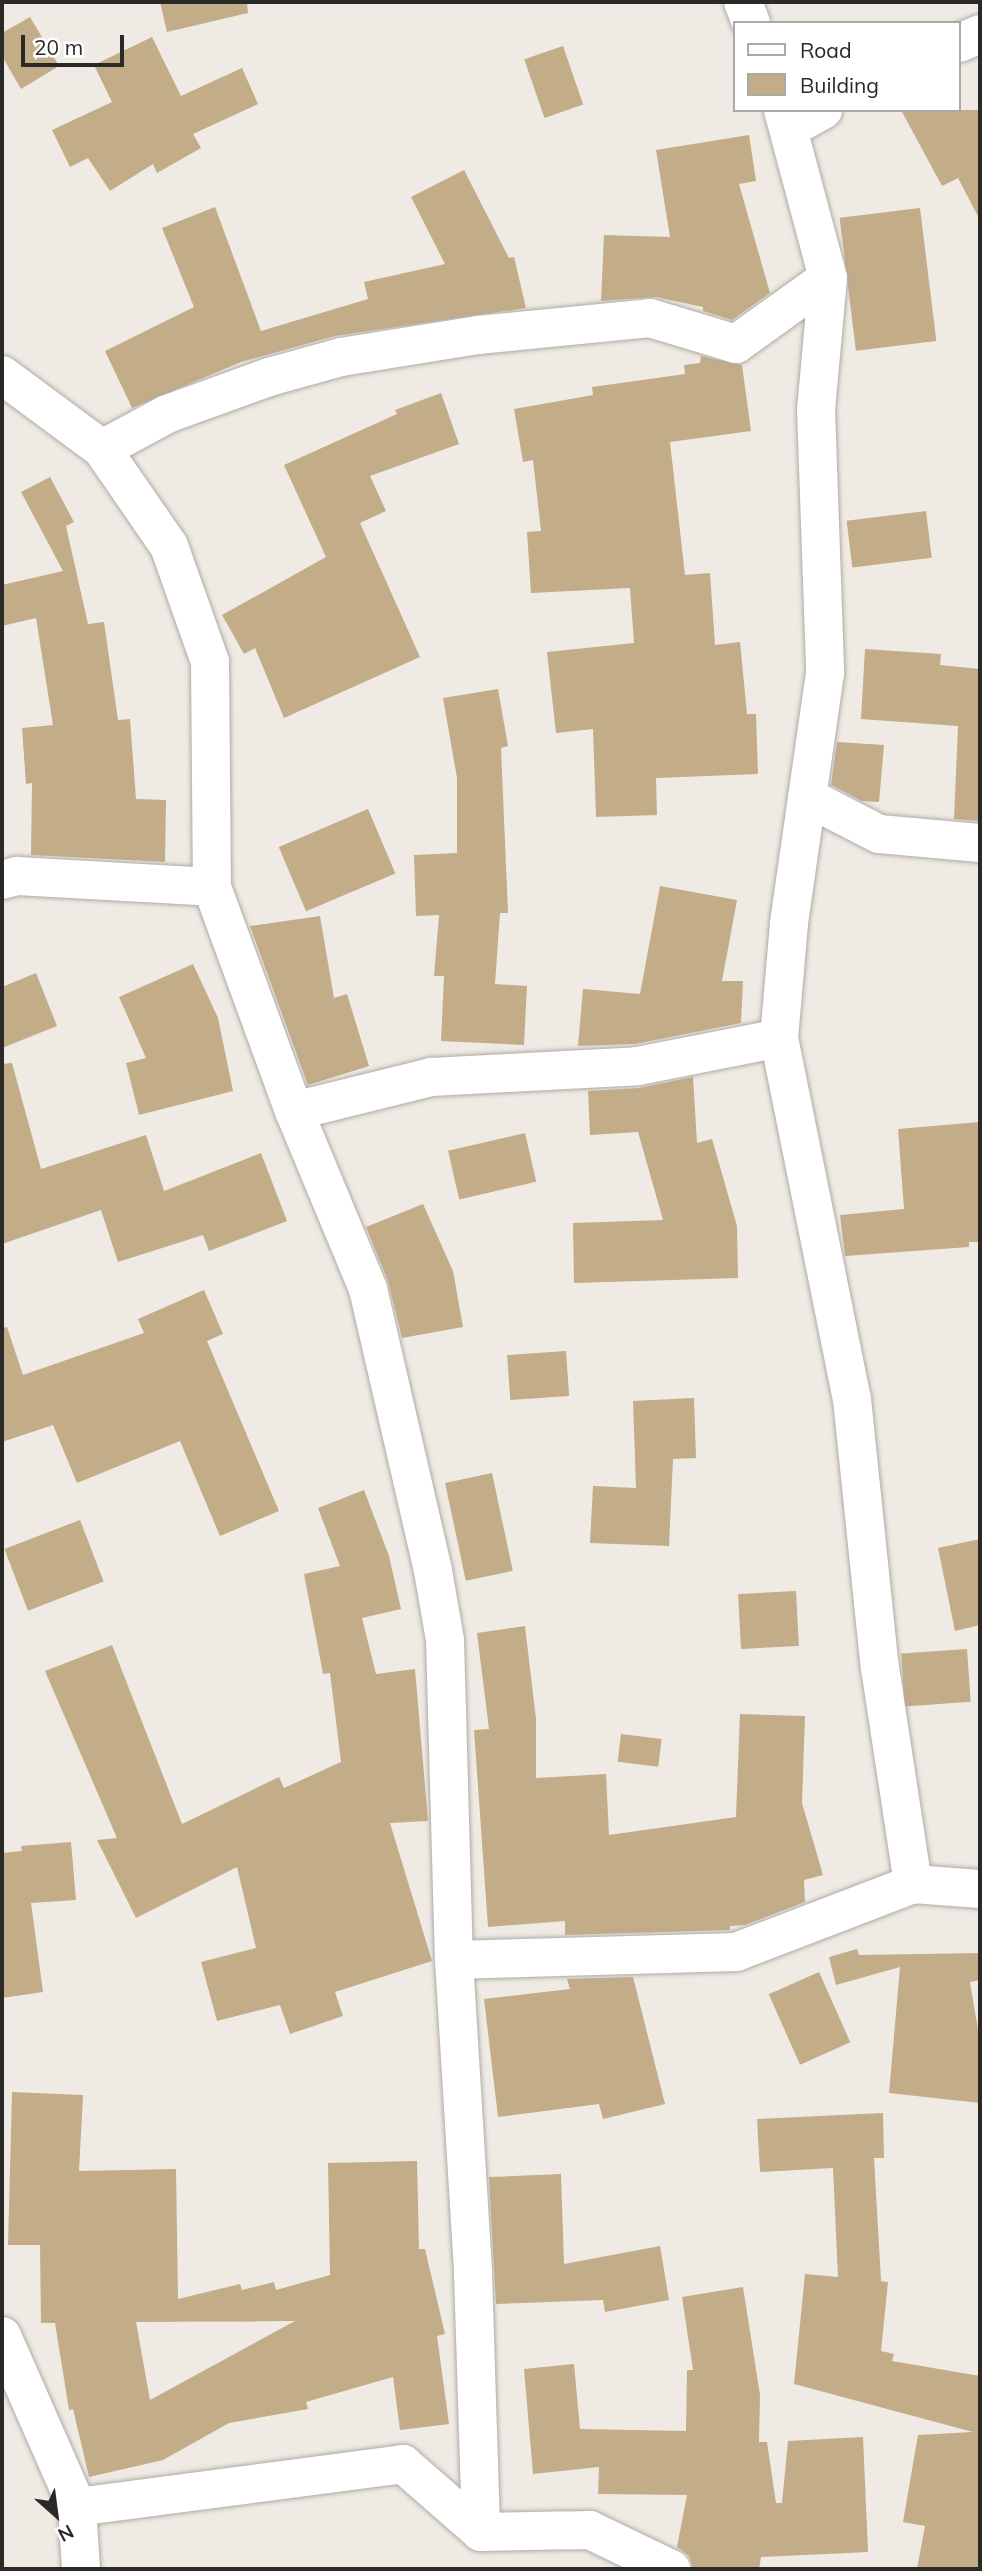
<!DOCTYPE html>
<html>
<head>
<meta charset="utf-8">
<style>
  body { margin:0 }
  #map { position:relative; width:982px; height:2571px; overflow:hidden; background:#efebe4; font-family:Mulish,sans-serif }
  div>[style] { position:absolute }
  .building>* { inset:0; background:#c3ac88; transform-origin:0 0 }
  .roads { filter:drop-shadow(0 0 2px #afaba4) drop-shadow(0 0 2px #afaba4) }
  .street>* { height:38px; margin:-19px; padding:0 19px; transform-origin:19px; border-radius:19px; background:#fff }
  span { translate:-50% -50%; white-space:nowrap; text-align:center; line-height:1.15; -webkit-text-stroke:7px #fff; paint-order:stroke }
  .frame { position:absolute; inset:0; border:4px solid #2b2927; pointer-events:none }
  .legend { position:absolute; left:733px; top:21px; width:228px; height:91px; box-sizing:border-box; background:#fff; border:2px solid #aaa9a9; margin:0; padding:9px 12px; list-style:none; font-size:21px; color:#2b2927 }
  .legend li { display:flex; align-items:center; gap:14px; height:35px }
  .legend b { width:35px; border:2px solid #aaa9a9 }
  .north { position:absolute; left:21px; top:2480px; width:70px; height:70px; -webkit-text-stroke:5px #fff; paint-order:stroke; rotate:152deg; font-size:19px; font-weight:700; line-height:28px; text-align:center; color:#2b2927 }
  .north::after { content:''; display:block; margin:auto; width:24px; height:32px; background:#2b2927; clip-path:polygon(50% 0,100% 100%,50% 72%,0 100%) }
  .scale { position:absolute; left:21px; top:35px; width:103px; height:32px; box-sizing:border-box; border:4px solid #2b2927; border-top:0; padding-left:9px; font-size:21px; line-height:24px; white-space:nowrap; color:#2b2927; -webkit-text-stroke:5px #fff; paint-order:stroke }
</style>
</head>
<body>
<div id="map">
  <div class="building">
    <div style="clip-path:polygon(160px 2px,247px 2px,248px 13px,167px 32px)"></div>
    <div style="clip-path:polygon(30px 17px,59px 66px,21px 89px,2px 56px,2px 33px)"></div>
    <div style="clip-path:polygon(152px 37px,181px 96px,242px 68px,258px 104px,193px 134px,201px 148px,157px 173px,153px 164px,110px 191px,88px 158px,70px 167px,52px 130px,112px 102px,94px 65px)"></div>
    <div style="left:563px;top:46px;width:62px;height:41px;rotate:71deg"></div>
    <div style="clip-path:polygon(901px 110px,980px 110px,980px 220px,958px 178px,942px 186px)"></div>
    <div style="clip-path:polygon(749px 135px,756px 181px,739px 184px,770px 293px,732px 320px,703px 311px,703px 307px,656px 297px,601px 301px,604px 235px,670px 237px,656px 150px)"></div>
    <div style="clip-path:polygon(464px 170px,509px 258px,514px 257px,526px 308px,335px 336px,241px 362px,132px 408px,105px 351px,194px 307px,162px 228px,215px 207px,261px 331px,368px 299px,364px 282px,445px 264px,411px 197px)"></div>
    <div style="left:920px;top:208px;width:134px;height:81px;rotate:83deg"></div>
    <div style="clip-path:polygon(701px 356px,742px 365px,751px 431px,670px 442px,685px 575px,710px 573px,715px 645px,740px 642px,747px 714px,756px 714px,758px 774px,656px 778px,657px 815px,596px 817px,593px 729px,556px 733px,547px 652px,634px 643px,630px 588px,531px 593px,527px 532px,541px 531px,533px 460px,523px 462px,514px 409px,593px 395px,592px 387px,685px 374px,684px 365px,700px 363px)"></div>
    <div style="clip-path:polygon(441px 393px,459px 444px,370px 476px,386px 511px,360px 523px,420px 657px,284px 718px,255px 648px,244px 654px,222px 615px,326px 557px,284px 465px,397px 414px,395px 410px)"></div>
    <div style="clip-path:polygon(50px 477px,74px 522px,66px 526px,88px 624px,104px 622px,118px 720px,130px 719px,136px 799px,166px 800px,165px 862px,31px 855px,32px 783px,26px 784px,22px 728px,53px 725px,36px 618px,2px 626px,2px 585px,63px 571px,21px 492px)"></div>
    <div style="left:926px;top:511px;width:47px;height:80px;rotate:83deg"></div>
    <div style="clip-path:polygon(865px 649px,941px 654px,940px 665px,980px 669px,980px 821px,954px 819px,958px 726px,861px 719px)"></div>
    <div style="clip-path:polygon(498px 689px,508px 746px,501px 748px,508px 913px,500px 913px,495px 984px,527px 986px,524px 1045px,441px 1041px,444px 976px,434px 976px,439px 915px,416px 916px,414px 855px,457px 853px,457px 778px,443px 698px)"></div>
    <div style="clip-path:polygon(837px 742px,884px 745px,879px 802px,862px 801px,831px 785px)"></div>
    <div style="left:368px;top:809px;width:70px;height:97px;rotate:67deg"></div>
    <div style="clip-path:polygon(660px 886px,737px 900px,722px 981px,743px 981px,741px 1023px,635px 1044px,578px 1046px,583px 989px,640px 994px)"></div>
    <div style="clip-path:polygon(320px 916px,334px 998px,347px 994px,369px 1066px,308px 1085px,250px 926px)"></div>
    <div style="clip-path:polygon(193px 964px,218px 1018px,233px 1091px,139px 1115px,126px 1063px,146px 1058px,119px 997px)"></div>
    <div style="clip-path:polygon(36px 973px,57px 1026px,2px 1048px,2px 987px)"></div>
    <div style="clip-path:polygon(12px 1063px,41px 1169px,146px 1135px,164px 1191px,261px 1153px,287px 1221px,209px 1251px,203px 1235px,118px 1262px,101px 1210px,2px 1244px,2px 1064px)"></div>
    <div style="clip-path:polygon(693px 1077px,697px 1143px,712px 1139px,737px 1226px,738px 1278px,574px 1283px,573px 1223px,663px 1220px,638px 1132px,590px 1135px,588px 1091px,639px 1088px)"></div>
    <div style="clip-path:polygon(980px 1122px,980px 1242px,969px 1242px,969px 1247px,845px 1256px,840px 1215px,904px 1209px,898px 1129px)"></div>
    <div style="left:525px;top:1133px;width:50px;height:79px;rotate:77deg"></div>
    <div style="clip-path:polygon(423px 1204px,453px 1271px,463px 1327px,402px 1338px,388px 1281px,366px 1227px)"></div>
    <div style="clip-path:polygon(204px 1290px,223px 1334px,207px 1341px,279px 1511px,220px 1536px,180px 1441px,77px 1483px,53px 1425px,2px 1442px,2px 1328px,7px 1327px,23px 1375px,144px 1333px,138px 1319px)"></div>
    <div style="left:566px;top:1351px;width:45px;height:59px;rotate:86deg"></div>
    <div style="clip-path:polygon(694px 1398px,696px 1458px,673px 1459px,669px 1546px,590px 1543px,593px 1486px,636px 1488px,633px 1401px)"></div>
    <div style="left:492px;top:1473px;width:100px;height:48px;rotate:78deg"></div>
    <div style="clip-path:polygon(364px 1490px,389px 1556px,401px 1609px,362px 1618px,376px 1674px,415px 1669px,428px 1821px,390px 1823px,432px 1961px,335px 1992px,343px 2016px,290px 2034px,280px 2005px,217px 2021px,201px 1962px,256px 1948px,237px 1867px,136px 1918px,97px 1840px,117px 1838px,45px 1671px,112px 1645px,182px 1824px,279px 1777px,284px 1788px,341px 1762px,330px 1673px,323px 1674px,304px 1574px,340px 1566px,318px 1508px)"></div>
    <div style="left:80px;top:1520px;width:66px;height:81px;rotate:69deg"></div>
    <div style="clip-path:polygon(980px 1539px,980px 1625px,955px 1631px,938px 1548px)"></div>
    <div style="left:796px;top:1591px;width:55px;height:58px;rotate:87deg"></div>
    <div style="clip-path:polygon(525px 1626px,536px 1719px,536px 1778px,606px 1774px,609px 1835px,736px 1817px,740px 1714px,805px 1716px,802px 1803px,823px 1875px,804px 1880px,805px 1902px,745px 1925px,730px 1926px,730px 1930px,565px 1935px,565px 1921px,488px 1927px,474px 1730px,489px 1729px,477px 1633px)"></div>
    <div style="left:967px;top:1649px;width:53px;height:66px;rotate:86deg"></div>
    <div style="left:621px;top:1734px;width:41px;height:28px;rotate:7deg"></div>
    <div style="clip-path:polygon(71px 1842px,76px 1900px,31px 1903px,43px 1992px,2px 1998px,2px 1853px,22px 1851px,21px 1846px)"></div>
    <div style="clip-path:polygon(857px 1949px,859px 1955px,980px 1953px,980px 1980px,970px 1982px,980px 2041px,980px 2103px,889px 2093px,900px 1967px,836px 1985px,829px 1957px)"></div>
    <div style="left:819px;top:1972px;width:77px;height:55px;rotate:66deg"></div>
    <div style="clip-path:polygon(633px 1977px,665px 2104px,603px 2119px,599px 2104px,498px 2117px,484px 1999px,570px 1989px,567px 1979px)"></div>
    <div style="clip-path:polygon(evenodd,12px 2092px,83px 2095px,79px 2171px,176px 2169px,178px 2299px,240px 2284px,242px 2290px,274px 2282px,276px 2290px,330px 2275px,328px 2163px,417px 2161px,419px 2249px,425px 2249px,445px 2334px,437px 2336px,449px 2424px,400px 2430px,393px 2377px,306px 2402px,308px 2409px,229px 2423px,163px 2460px,89px 2477px,73px 2409px,69px 2410px,55px 2323px,41px 2323px,40px 2245px,8px 2245px,12px 2092px,295px 2321px,150px 2400px,136px 2322px,295px 2321px)"></div>
    <div style="clip-path:polygon(883px 2113px,884px 2158px,874px 2158px,881px 2281px,888px 2282px,881px 2351px,894px 2354px,892px 2361px,980px 2376px,980px 2569px,917px 2569px,925px 2526px,903px 2522px,918px 2435px,973px 2432px,794px 2384px,805px 2274px,838px 2277px,833px 2168px,760px 2172px,757px 2119px)"></div>
    <div style="clip-path:polygon(561px 2174px,564px 2264px,660px 2246px,669px 2300px,605px 2312px,603px 2300px,496px 2304px,489px 2177px)"></div>
    <div style="clip-path:polygon(743px 2287px,760px 2395px,759px 2442px,767px 2442px,776px 2503px,782px 2503px,788px 2441px,863px 2437px,868px 2552px,761px 2557px,759px 2569px,693px 2569px,689px 2556px,677px 2547px,687px 2495px,598px 2494px,599px 2467px,533px 2474px,524px 2369px,574px 2364px,580px 2429px,686px 2431px,687px 2370px,693px 2370px,682px 2297px)"></div>
  </div>
  <div class="roads">
    <div class="street">
      <div style="left:743px;top:2px;width:22px;rotate:69deg"></div>
      <div style="left:959px;top:43px;width:23px;rotate:-23deg"></div>
      <div style="left:783px;top:110px;width:174px;rotate:75deg"></div>
      <div style="left:828px;top:278px;width:132px;rotate:95.2deg"></div>
      <div style="left:816px;top:409px;width:264px;rotate:88deg"></div>
      <div style="left:825px;top:673px;width:254px;rotate:98.2deg"></div>
      <div style="left:789px;top:924px;width:114px;rotate:95deg"></div>
      <div style="left:779px;top:1038px;width:368px;rotate:78.6deg"></div>
      <div style="left:852px;top:1399px;width:270px;rotate:84.1deg"></div>
      <div style="left:880px;top:1668px;width:219px;rotate:81.3deg"></div>
      <div style="left:787px;top:110px;width:17px;rotate:59deg"></div>
      <div style="left:796px;top:125px;width:31px;rotate:-29deg"></div>
      <div style="left:2px;top:375px;width:124px;rotate:36.5deg"></div>
      <div style="left:102px;top:449px;width:118px;rotate:55.4deg"></div>
      <div style="left:169px;top:546px;width:123px;rotate:70.5deg"></div>
      <div style="left:210px;top:662px;width:225px;rotate:89.5deg"></div>
      <div style="left:212px;top:887px;width:239px;rotate:69.9deg"></div>
      <div style="left:294px;top:1111px;width:193px;rotate:67.4deg"></div>
      <div style="left:368px;top:1289px;width:289px;rotate:77deg"></div>
      <div style="left:433px;top:1571px;width:70px;rotate:80.1deg"></div>
      <div style="left:445px;top:1640px;width:320px;rotate:88.4deg"></div>
      <div style="left:454px;top:1960px;width:314px;rotate:86.5deg"></div>
      <div style="left:473px;top:2273px;width:259px;rotate:88.2deg"></div>
      <div style="left:102px;top:449px;width:74px;rotate:-28.3deg"></div>
      <div style="left:167px;top:414px;width:109px;rotate:-19.9deg"></div>
      <div style="left:269px;top:377px;width:75px;rotate:-15.5deg"></div>
      <div style="left:341px;top:357px;width:139px;rotate:-9.1deg"></div>
      <div style="left:478px;top:335px;width:173px;rotate:-5.6deg"></div>
      <div style="left:650px;top:318px;width:90px;rotate:16.8deg"></div>
      <div style="left:736px;top:344px;width:113px;rotate:-35.7deg"></div>
      <div style="left:807px;top:797px;width:81px;rotate:27.2deg"></div>
      <div style="left:879px;top:834px;width:101px;rotate:5.1deg"></div>
      <div style="left:2px;top:880px;width:16px;rotate:-15deg"></div>
      <div style="left:17px;top:876px;width:195px;rotate:3.2deg"></div>
      <div style="left:294px;top:1111px;width:141px;rotate:-13.9deg"></div>
      <div style="left:431px;top:1077px;width:207px;rotate:-3deg"></div>
      <div style="left:638px;top:1066px;width:144px;rotate:-11.2deg"></div>
      <div style="left:454px;top:1960px;width:282px;rotate:-1.6deg"></div>
      <div style="left:736px;top:1952px;width:190px;rotate:-21deg"></div>
      <div style="left:913px;top:1884px;width:67px;rotate:4.3deg"></div>
      <div style="left:2px;top:2336px;width:187px;rotate:66.3deg"></div>
      <div style="left:81px;top:2569px;width:62px;rotate:-93.7deg"></div>
      <div style="left:77px;top:2507px;width:329px;rotate:-7.5deg"></div>
      <div style="left:403px;top:2464px;width:103px;rotate:41.1deg"></div>
      <div style="left:481px;top:2532px;width:109px;rotate:-1.1deg"></div>
      <div style="left:590px;top:2530px;width:90px;rotate:25.7deg"></div>
    </div>
  </div>
  <div class="frame"></div>
  <ul class="legend">
  <li><b style="height:9px;background:#fff"></b>Road</li>
  <li><b style="height:19px;background:#c3ac88"></b>Building</li>
  </ul>
  <div class="north">N</div>
  <div class="scale">20 m</div>
</div>
</body>
</html>
